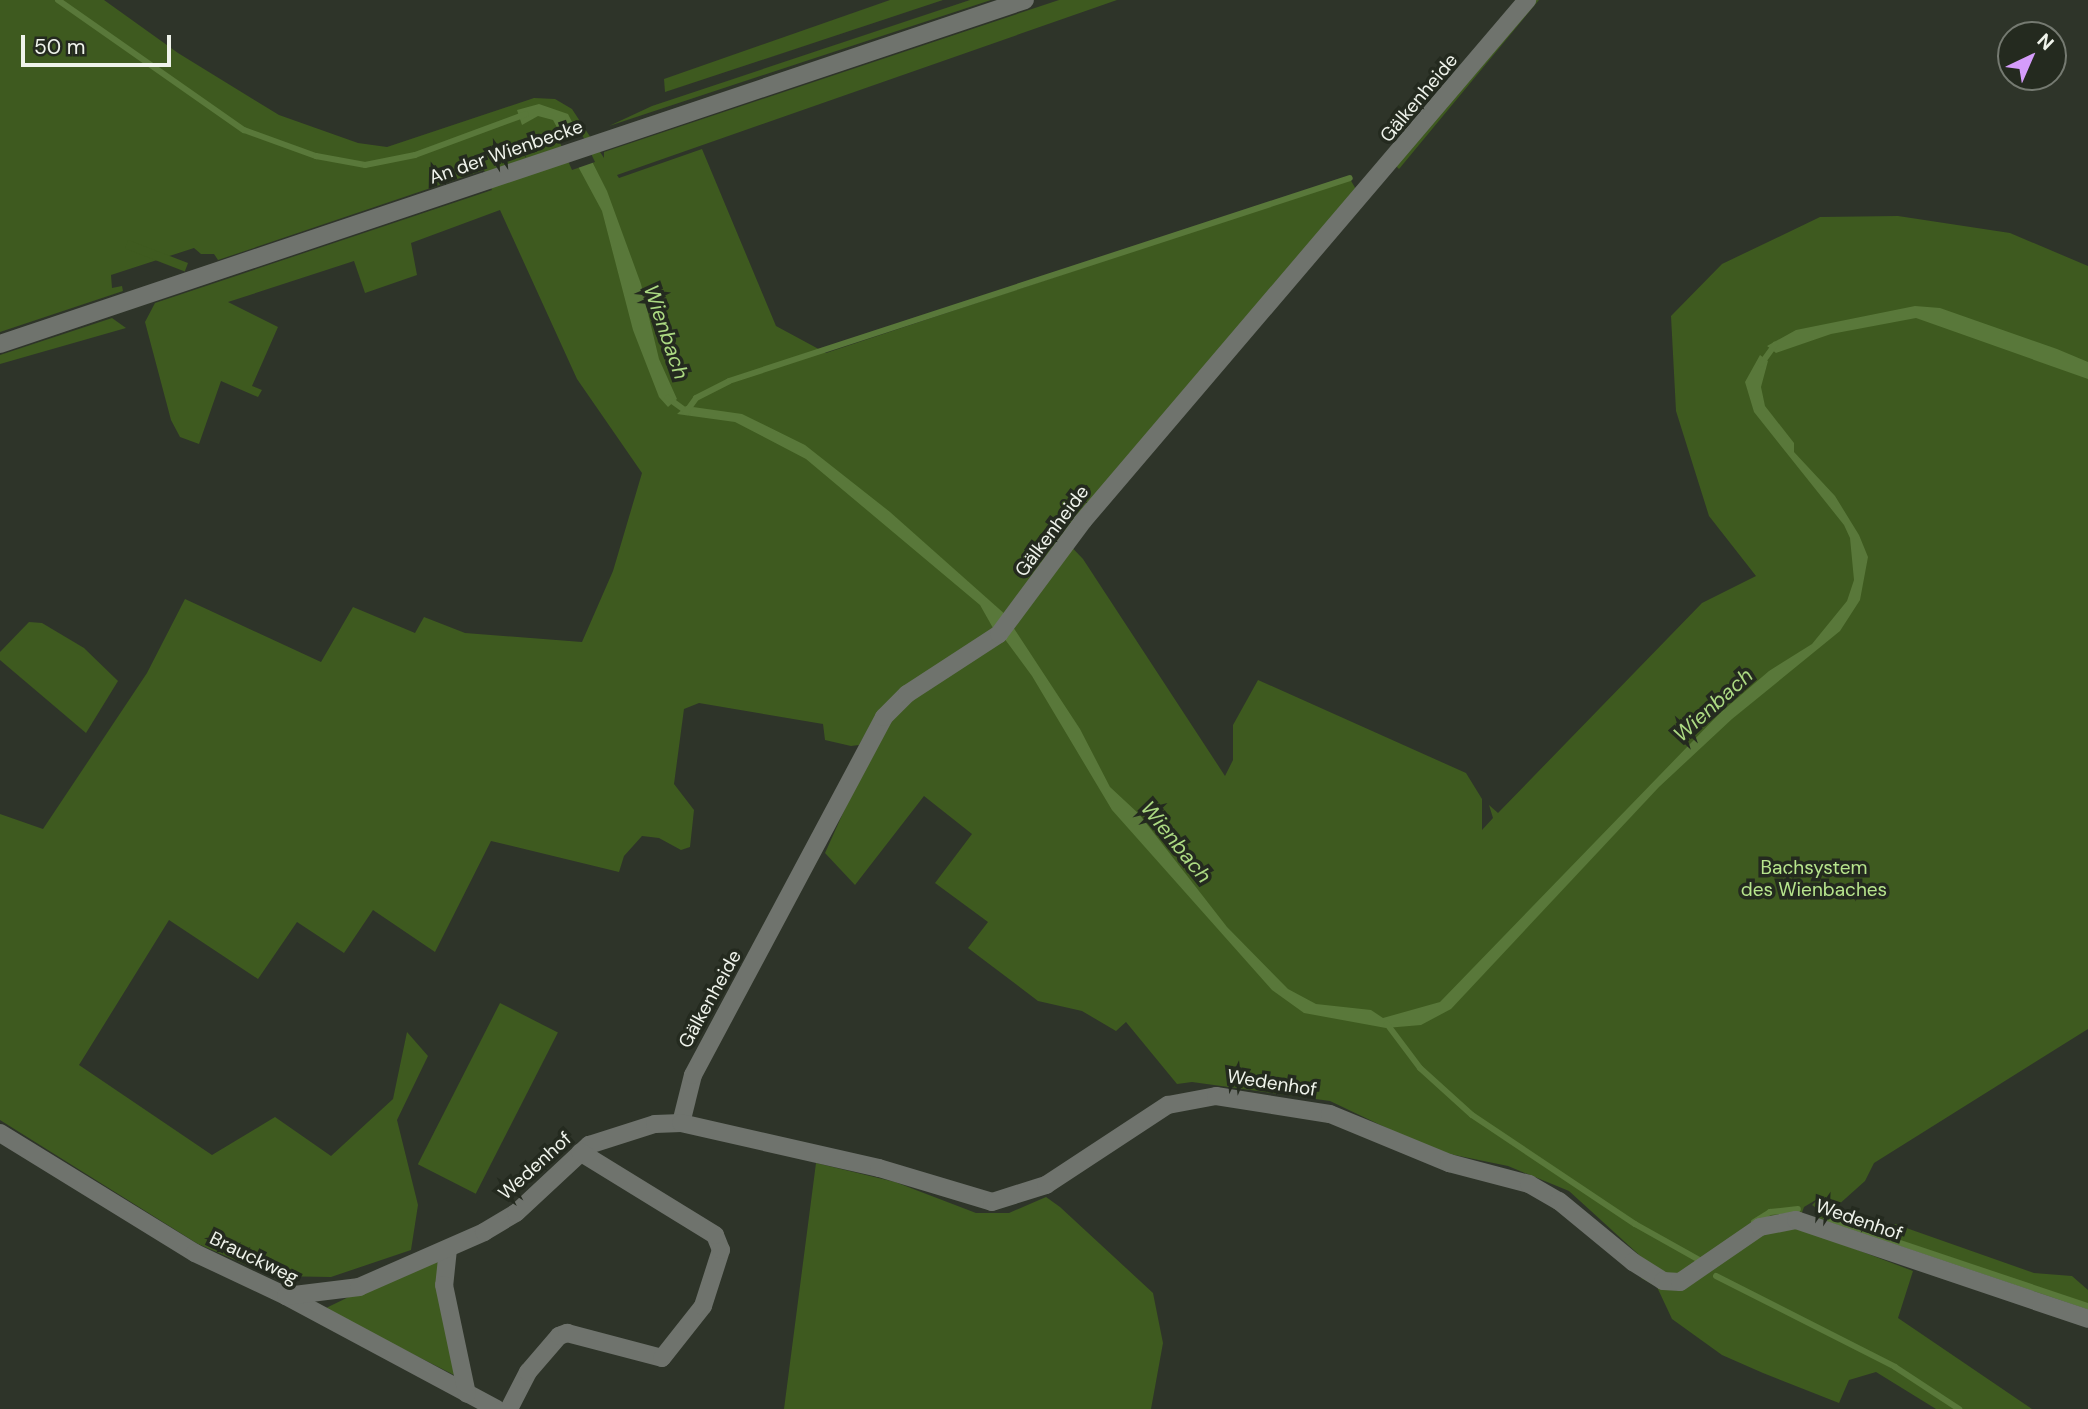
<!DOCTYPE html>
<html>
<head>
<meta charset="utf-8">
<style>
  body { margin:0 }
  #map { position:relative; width:2088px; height:1409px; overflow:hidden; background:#2e3429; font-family:"DM Sans",sans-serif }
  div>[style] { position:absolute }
  .green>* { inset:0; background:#3e5a1f; transform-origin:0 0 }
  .water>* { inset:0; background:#59783a }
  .pier>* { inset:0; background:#2e3429 }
  .stream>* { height:6px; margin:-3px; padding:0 3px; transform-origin:3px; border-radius:3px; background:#59783a }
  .minor>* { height:18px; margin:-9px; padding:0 9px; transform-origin:9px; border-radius:9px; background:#6f736d }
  span { translate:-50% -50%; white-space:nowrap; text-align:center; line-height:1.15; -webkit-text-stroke:7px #242a1f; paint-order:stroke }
  .street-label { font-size:19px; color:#eff3eb }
  .park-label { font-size:19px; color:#b7e58d }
  .water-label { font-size:21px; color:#acda82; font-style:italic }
  .north { position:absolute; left:1997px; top:21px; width:70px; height:70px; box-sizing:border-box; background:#242a1f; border:2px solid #757a71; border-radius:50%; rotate:44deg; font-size:19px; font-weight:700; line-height:28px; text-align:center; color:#eff3eb }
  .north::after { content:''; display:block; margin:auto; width:24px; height:32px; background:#d59cfb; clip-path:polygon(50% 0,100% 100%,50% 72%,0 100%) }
  .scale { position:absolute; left:21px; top:35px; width:150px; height:32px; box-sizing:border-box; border:4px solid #eff3eb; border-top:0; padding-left:9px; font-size:21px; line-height:24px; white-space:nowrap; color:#eff3eb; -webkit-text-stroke:5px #242a1f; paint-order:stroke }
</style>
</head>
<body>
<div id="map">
  <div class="green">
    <div style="clip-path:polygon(0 0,104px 0,178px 53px,279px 115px,358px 143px,387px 147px,534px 98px,555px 99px,572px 109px,604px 158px,604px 152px,1059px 0,1117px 0,617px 175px,619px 178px,702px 149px,776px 326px,826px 353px,1350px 179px,1357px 191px,1061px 536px,1083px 559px,1225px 776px,1233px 760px,1233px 725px,1258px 680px,1466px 773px,1482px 799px,1482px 830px,1493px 818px,1489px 805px,1498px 813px,1702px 603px,1756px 576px,1709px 516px,1676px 411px,1671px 316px,1722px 264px,1820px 217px,1898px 216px,2010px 233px,2088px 266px,2088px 1029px,1874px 1163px,1865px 1181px,1827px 1215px,1889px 1235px,1895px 1224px,2034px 1273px,2072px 1276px,2088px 1290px,2088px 1315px,1817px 1219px,1825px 1214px,1812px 1205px,1819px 1198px,1804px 1207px,1797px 1227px,1913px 1271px,1898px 1318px,2032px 1409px,1936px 1409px,1876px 1372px,1849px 1380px,1839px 1403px,1763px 1373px,1722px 1355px,1672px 1319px,1657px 1287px,1641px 1278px,1648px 1263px,1569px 1191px,1508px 1166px,1435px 1151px,1330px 1101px,1192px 1082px,1177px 1084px,1126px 1022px,1116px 1031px,1082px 1011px,1038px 1001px,968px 948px,988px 922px,935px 883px,972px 834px,924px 796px,855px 885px,825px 853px,872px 749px,878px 712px,859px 745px,851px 746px,825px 740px,823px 724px,699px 703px,684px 709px,674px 784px,694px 810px,690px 847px,681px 850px,659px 838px,642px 836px,624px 856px,619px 872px,491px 841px,435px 952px,373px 910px,344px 953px,297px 922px,258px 979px,169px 920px,79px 1065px,212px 1155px,275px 1117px,331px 1156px,393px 1099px,407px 1032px,428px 1056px,397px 1120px,418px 1205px,411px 1250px,331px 1277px,272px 1276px,198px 1244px,0 1120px,0 814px,43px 829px,147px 673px,185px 599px,321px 662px,353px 607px,415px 633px,424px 617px,465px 633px,582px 642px,613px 571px,642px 473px,577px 379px,500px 210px,411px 243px,417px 275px,365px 293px,354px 261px,228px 302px,278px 327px,252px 386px,262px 390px,258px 397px,221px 381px,199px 444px,180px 437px,171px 420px,145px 322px,155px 303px,492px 190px,484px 170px,218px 260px,214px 254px,201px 254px,194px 248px,111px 275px,112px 288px,122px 286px,123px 291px,0 332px)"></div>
    <div style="clip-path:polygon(890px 0,943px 0,665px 92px,664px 79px)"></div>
    <div style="clip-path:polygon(970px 0,991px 0,609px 126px,652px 106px)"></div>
    <div style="clip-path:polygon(1536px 0,1539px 0,1399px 169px,1396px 166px)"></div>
    <div style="left:188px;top:263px;width:9px;height:64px;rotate:111deg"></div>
    <div style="clip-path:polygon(112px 318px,126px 328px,0 364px,0 355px)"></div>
    <div style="clip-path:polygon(29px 622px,42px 623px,84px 648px,118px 681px,86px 733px,0 660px,0 652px)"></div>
    <div style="left:500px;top:1003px;width:65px;height:181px;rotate:27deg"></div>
    <div style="clip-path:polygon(816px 1163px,895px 1182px,976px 1213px,1009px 1213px,1046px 1197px,1060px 1207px,1153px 1293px,1163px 1343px,1151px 1409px,784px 1409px)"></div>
    <div style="clip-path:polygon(439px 1253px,458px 1377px,324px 1309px)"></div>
  </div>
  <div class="water">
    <div style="clip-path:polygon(539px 104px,568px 114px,607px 191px,641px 284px,659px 359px,677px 399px,668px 407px,659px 397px,633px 330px,602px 211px,553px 120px,538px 116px,522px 125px,517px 110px)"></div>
    <div style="clip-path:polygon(1915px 306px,1940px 308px,2057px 349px,2088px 362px,2088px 379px,1916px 318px,1831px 334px,1776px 353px,1767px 346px,1796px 330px)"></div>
    <div style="clip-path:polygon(1760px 355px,1768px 361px,1761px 387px,1765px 406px,1794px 443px,1794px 452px,1835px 496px,1859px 535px,1868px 557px,1860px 600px,1840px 631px,1732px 719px,1659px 787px,1451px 1009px,1421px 1025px,1386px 1028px,1304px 1013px,1272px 990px,1112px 810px,1032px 676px,1004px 638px,1013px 627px,1080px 729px,1110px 787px,1139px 814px,1227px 927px,1288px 989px,1316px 1004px,1371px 1010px,1383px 1018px,1440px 1002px,1720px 713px,1769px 671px,1812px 644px,1847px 601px,1854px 580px,1850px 538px,1844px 525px,1754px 412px,1745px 382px)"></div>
    <div style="clip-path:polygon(686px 406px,742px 414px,805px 445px,890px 512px,1007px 616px,993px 628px,980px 605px,806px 459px,735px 422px,677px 414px)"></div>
  </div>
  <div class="pier">
    <div style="clip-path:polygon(576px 122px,595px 162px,572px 170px,554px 129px)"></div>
  </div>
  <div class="stream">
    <div style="left:58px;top:0;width:227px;rotate:35deg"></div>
    <div style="left:244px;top:130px;width:77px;rotate:19.9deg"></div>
    <div style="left:316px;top:156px;width:50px;rotate:10.4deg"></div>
    <div style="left:365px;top:165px;width:51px;rotate:-11.3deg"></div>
    <div style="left:415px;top:155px;width:118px;rotate:-20.3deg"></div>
    <div style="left:1761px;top:364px;width:24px;rotate:-54deg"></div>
    <div style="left:668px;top:398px;width:24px;rotate:36deg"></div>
    <div style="left:686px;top:412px;width:17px;rotate:-54deg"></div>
    <div style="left:696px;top:398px;width:37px;rotate:-27deg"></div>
    <div style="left:729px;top:381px;width:653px;rotate:-18.1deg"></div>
    <div style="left:1387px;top:1024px;width:55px;rotate:53.1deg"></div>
    <div style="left:1420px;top:1068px;width:70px;rotate:42.1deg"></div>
    <div style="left:1472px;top:1115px;width:196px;rotate:33.8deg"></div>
    <div style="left:1635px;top:1224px;width:76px;rotate:29.3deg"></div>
    <div style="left:1826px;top:1218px;width:276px;rotate:18.6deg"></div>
    <div style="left:1754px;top:1222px;width:19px;rotate:-32deg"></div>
    <div style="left:1770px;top:1212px;width:28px;rotate:-6deg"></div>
    <div style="left:1716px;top:1276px;width:201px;rotate:26.9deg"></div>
    <div style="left:1895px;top:1367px;width:77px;rotate:33.3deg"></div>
  </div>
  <div class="minor">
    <div style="left:0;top:344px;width:1081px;rotate:-18.55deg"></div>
    <div style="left:681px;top:1123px;width:49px;rotate:-76deg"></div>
    <div style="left:693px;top:1075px;width:406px;rotate:-61.9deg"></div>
    <div style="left:884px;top:717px;width:33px;rotate:-45deg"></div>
    <div style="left:907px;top:694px;width:110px;rotate:-33.1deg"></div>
    <div style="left:999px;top:634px;width:141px;rotate:-53.4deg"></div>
    <div style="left:1083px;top:521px;width:685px;rotate:-49.56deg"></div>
    <div style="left:0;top:1133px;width:229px;rotate:31.6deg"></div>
    <div style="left:195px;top:1253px;width:101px;rotate:25.3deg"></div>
    <div style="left:286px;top:1296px;width:239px;rotate:28.2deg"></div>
    <div style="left:448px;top:1249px;width:36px;rotate:96deg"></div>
    <div style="left:444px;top:1285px;width:111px;rotate:78.1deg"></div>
    <div style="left:286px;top:1296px;width:74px;rotate:-7deg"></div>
    <div style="left:359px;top:1287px;width:137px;rotate:-23.7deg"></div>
    <div style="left:484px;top:1232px;width:37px;rotate:-31deg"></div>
    <div style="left:516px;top:1213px;width:100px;rotate:-43deg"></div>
    <div style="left:589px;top:1145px;width:69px;rotate:-17.7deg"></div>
    <div style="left:655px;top:1124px;width:26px;rotate:-2deg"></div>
    <div style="left:681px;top:1123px;width:203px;rotate:12.8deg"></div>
    <div style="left:879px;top:1168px;width:118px;rotate:16.7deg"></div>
    <div style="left:992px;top:1202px;width:57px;rotate:-17.5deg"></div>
    <div style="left:1046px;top:1185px;width:146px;rotate:-33.3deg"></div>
    <div style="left:1168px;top:1105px;width:49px;rotate:-10.6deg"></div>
    <div style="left:1216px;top:1096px;width:115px;rotate:9deg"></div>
    <div style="left:1330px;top:1114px;width:129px;rotate:22.4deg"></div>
    <div style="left:1449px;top:1163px;width:83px;rotate:14.7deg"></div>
    <div style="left:1529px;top:1184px;width:34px;rotate:30deg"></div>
    <div style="left:1559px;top:1201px;width:96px;rotate:39.5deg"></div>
    <div style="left:1633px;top:1262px;width:36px;rotate:32deg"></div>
    <div style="left:1663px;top:1281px;width:17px;rotate:3deg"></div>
    <div style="left:1680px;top:1282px;width:97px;rotate:-34.5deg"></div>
    <div style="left:1760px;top:1227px;width:37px;rotate:-11deg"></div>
    <div style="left:1796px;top:1220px;width:308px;rotate:18.7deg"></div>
    <div style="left:509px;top:1409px;width:42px;rotate:-62.8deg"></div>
    <div style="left:528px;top:1372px;width:48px;rotate:-49.3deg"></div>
    <div style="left:559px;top:1336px;width:9px;rotate:-21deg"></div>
    <div style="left:567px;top:1333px;width:98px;rotate:14.7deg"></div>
    <div style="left:662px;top:1358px;width:66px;rotate:-51.7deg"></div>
    <div style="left:703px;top:1306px;width:59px;rotate:-72.2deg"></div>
    <div style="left:721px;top:1250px;width:16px;rotate:-112deg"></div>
    <div style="left:715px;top:1235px;width:158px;rotate:-148.4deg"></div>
  </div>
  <div class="street-label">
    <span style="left:1419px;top:98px;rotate:-50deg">Gälkenheide</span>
    <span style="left:506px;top:152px;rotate:-19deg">An der Wienbecke</span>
    <span style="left:1052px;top:531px;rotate:-53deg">Gälkenheide</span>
    <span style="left:710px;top:999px;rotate:-61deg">Gälkenheide</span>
    <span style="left:1272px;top:1083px;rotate:9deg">Wedenhof</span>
    <span style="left:535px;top:1166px;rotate:-42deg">Wedenhof</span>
    <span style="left:1859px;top:1220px;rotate:19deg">Wedenhof</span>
    <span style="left:254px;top:1258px;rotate:26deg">Brauckweg</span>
  </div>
  <div class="park-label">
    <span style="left:1814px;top:879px">Bachsystem<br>des Wienbaches</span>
  </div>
  <div class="water-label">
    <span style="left:666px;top:332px;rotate:71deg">Wienbach</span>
    <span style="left:1713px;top:705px;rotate:-42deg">Wienbach</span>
    <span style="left:1176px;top:842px;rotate:51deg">Wienbach</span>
  </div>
  <div class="north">N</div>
  <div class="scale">50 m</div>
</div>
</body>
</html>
